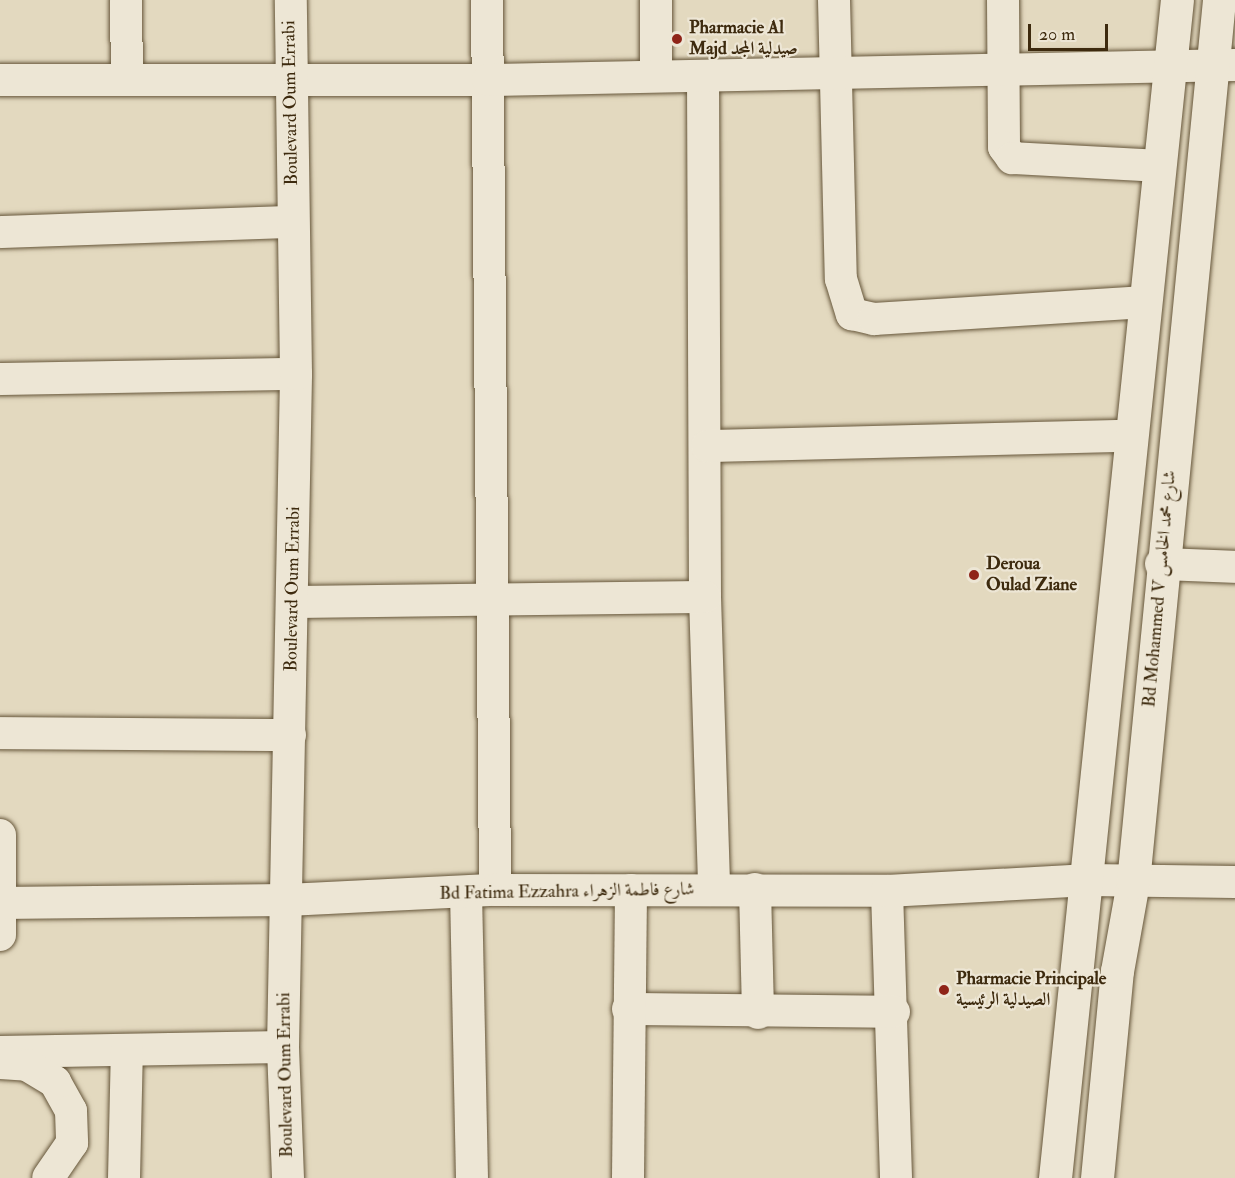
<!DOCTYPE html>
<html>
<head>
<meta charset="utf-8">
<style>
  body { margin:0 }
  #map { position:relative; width:1235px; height:1178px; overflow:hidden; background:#e3d9bf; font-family:"IM FELL Double Pica",Amiri,serif }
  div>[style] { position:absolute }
  .roads { filter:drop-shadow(0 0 2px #66563a) drop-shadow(0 0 2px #66563a) }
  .minor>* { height:32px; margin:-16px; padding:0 16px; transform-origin:16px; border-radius:16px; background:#ede6d5 }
  .tertiary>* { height:33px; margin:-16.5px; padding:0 16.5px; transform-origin:16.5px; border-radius:16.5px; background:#ede6d5 }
  .dots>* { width:16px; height:16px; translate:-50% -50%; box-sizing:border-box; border:3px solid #ede6d5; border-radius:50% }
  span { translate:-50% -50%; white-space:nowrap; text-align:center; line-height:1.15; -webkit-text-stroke:4.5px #ede6d5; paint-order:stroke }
  .poi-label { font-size:18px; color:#3d2a0e; font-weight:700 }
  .left { translate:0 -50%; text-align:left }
  .street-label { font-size:18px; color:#3d2a0e }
  .scale { position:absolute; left:1028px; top:24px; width:80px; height:27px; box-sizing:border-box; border:3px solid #3d2a0e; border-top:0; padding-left:8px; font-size:18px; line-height:21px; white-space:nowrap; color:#3d2a0e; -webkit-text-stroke:4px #ede6d5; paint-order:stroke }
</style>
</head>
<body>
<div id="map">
  <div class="roads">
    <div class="minor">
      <div style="left:126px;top:0;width:80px;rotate:89.3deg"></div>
      <div style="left:487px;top:0;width:890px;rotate:89.48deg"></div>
      <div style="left:834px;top:0;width:279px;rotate:88.6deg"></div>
      <div style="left:841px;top:279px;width:37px;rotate:73deg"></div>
      <div style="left:852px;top:314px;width:23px;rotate:13deg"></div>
      <div style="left:874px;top:319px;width:272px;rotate:-3.6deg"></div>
      <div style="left:1003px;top:0;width:147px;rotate:89.6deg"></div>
      <div style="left:1004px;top:147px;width:14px;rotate:54deg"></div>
      <div style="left:1012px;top:158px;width:147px;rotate:3.1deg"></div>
      <div style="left:656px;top:76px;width:76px;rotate:-90deg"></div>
      <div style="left:703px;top:76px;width:521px;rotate:89.78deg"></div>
      <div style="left:705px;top:597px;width:293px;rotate:88.2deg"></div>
      <div style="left:0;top:80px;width:488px"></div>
      <div style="left:488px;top:80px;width:747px;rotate:-1.15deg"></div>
      <div style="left:0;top:232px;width:293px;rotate:-2deg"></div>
      <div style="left:0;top:379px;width:296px;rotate:-1deg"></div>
      <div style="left:707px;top:446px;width:424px;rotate:-1.4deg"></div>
      <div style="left:1161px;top:564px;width:74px;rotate:2.3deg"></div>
      <div style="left:292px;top:602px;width:413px;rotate:-0.7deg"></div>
      <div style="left:0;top:733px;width:290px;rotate:0.4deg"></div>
      <div style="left:0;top:835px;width:100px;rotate:90deg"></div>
      <div style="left:755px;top:889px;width:124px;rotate:88.6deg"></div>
      <div style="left:887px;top:891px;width:287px;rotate:88.2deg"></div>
      <div style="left:466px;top:892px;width:286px;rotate:88.8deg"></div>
      <div style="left:0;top:903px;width:287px;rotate:-0.6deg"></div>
      <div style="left:287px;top:900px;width:208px;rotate:-2.8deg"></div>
      <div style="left:495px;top:890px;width:392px;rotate:0.1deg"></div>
      <div style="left:887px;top:891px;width:202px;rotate:-3.1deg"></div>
      <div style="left:1089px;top:880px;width:146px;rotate:0.8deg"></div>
      <div style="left:628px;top:1009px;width:266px;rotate:0.6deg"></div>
      <div style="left:0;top:1052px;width:283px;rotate:-1deg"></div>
      <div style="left:1px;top:1063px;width:26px;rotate:4deg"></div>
      <div style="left:27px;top:1065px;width:33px;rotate:31deg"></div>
      <div style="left:55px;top:1082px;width:33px;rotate:61deg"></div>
      <div style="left:71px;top:1111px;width:32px;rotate:88deg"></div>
      <div style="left:72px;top:1143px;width:42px;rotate:124.4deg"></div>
      <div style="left:124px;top:1178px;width:128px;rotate:-88.7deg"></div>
      <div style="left:288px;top:1178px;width:131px;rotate:-92.2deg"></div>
      <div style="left:283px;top:1047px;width:673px;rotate:-88.89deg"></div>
      <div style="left:296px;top:374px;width:374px;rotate:-90.8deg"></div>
      <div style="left:628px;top:1178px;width:288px;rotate:-89.4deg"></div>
    </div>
    <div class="tertiary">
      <div style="left:1055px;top:1178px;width:1184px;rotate:-84.09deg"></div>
      <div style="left:1097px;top:1178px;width:208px;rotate:-84.5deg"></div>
      <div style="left:1117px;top:971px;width:90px;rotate:-79.8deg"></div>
      <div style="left:1133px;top:882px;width:886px;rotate:-84.43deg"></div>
    </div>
  </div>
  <div class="dots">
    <div style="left:677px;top:39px;background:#8f2418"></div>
    <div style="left:974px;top:575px;background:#8f2418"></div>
    <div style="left:944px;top:990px;background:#8f2418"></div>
  </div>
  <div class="poi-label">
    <span class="left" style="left:689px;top:39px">Pharmacie Al<br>Majd صيدلية المجد</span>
    <span class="left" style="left:986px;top:575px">Deroua<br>Oulad Ziane</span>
    <span class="left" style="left:956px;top:990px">Pharmacie Principale<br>الصيدلية الرئيسية</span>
  </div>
  <div class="street-label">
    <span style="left:291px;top:103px;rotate:-91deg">Boulevard Oum Errabi</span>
    <span style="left:293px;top:589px;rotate:-89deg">Boulevard Oum Errabi</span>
    <span style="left:1160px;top:589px;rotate:-85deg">Bd Mohammed V شارع محمد الخامس</span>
    <span style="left:567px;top:892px;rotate:-1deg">Bd Fatima Ezzahra شارع فاطمة الزهراء</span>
    <span style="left:286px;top:1075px;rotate:-91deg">Boulevard Oum Errabi</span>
  </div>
  <div class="scale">20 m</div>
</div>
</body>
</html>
